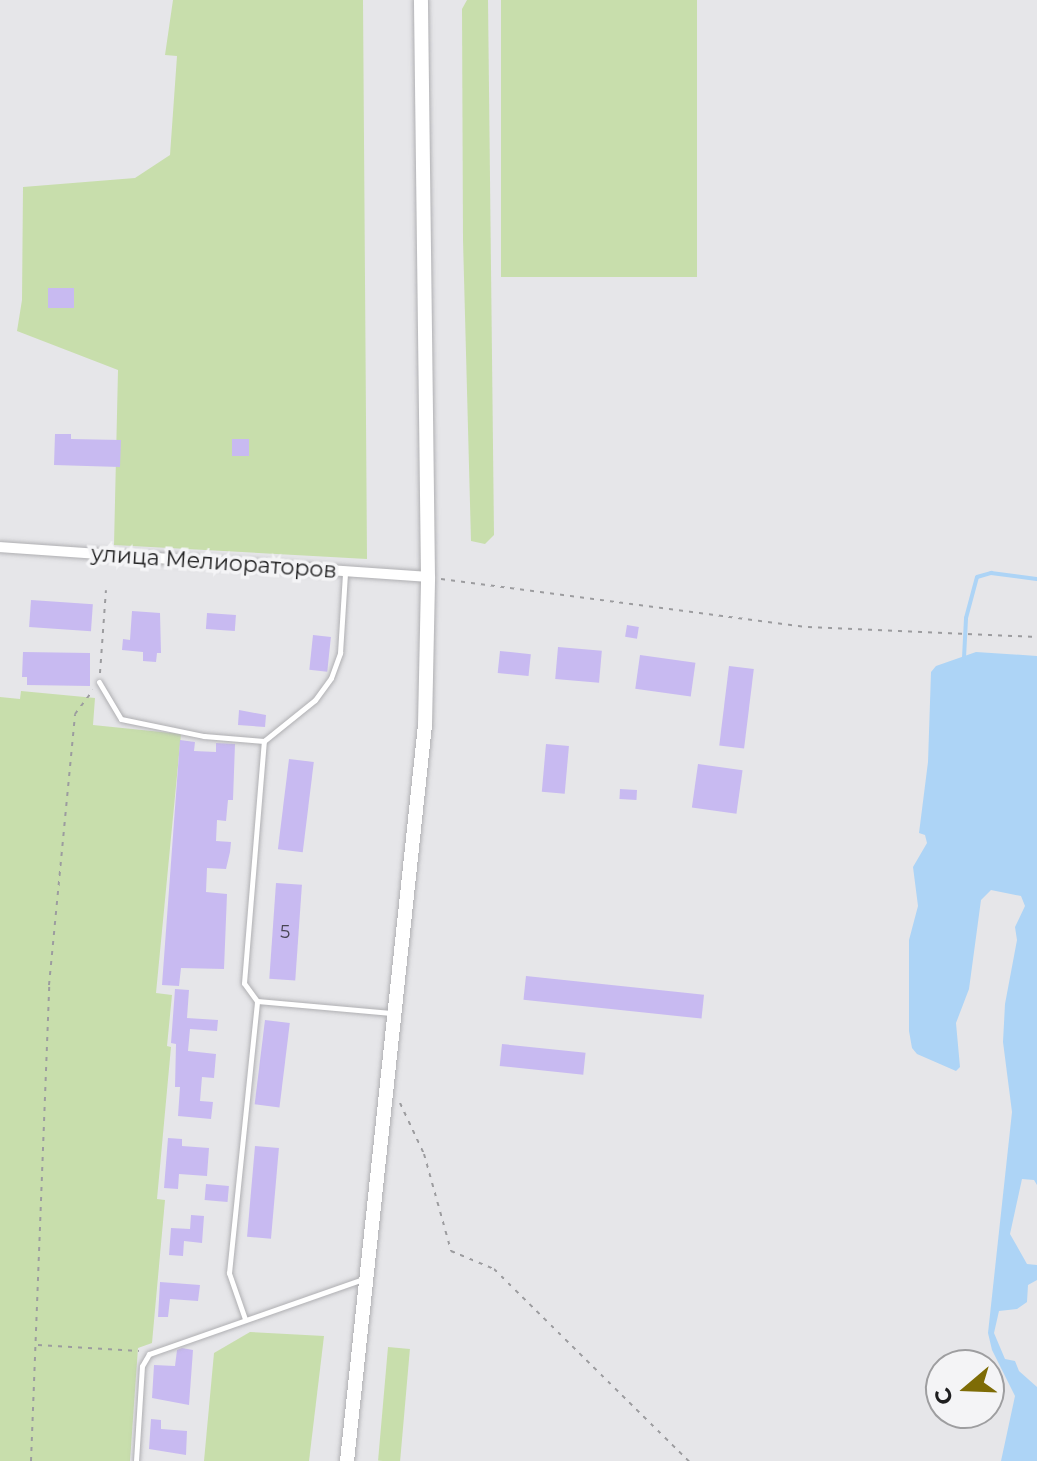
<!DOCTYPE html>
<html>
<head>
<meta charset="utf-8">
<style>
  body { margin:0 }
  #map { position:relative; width:1037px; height:1461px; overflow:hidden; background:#e6e6e9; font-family:Montserrat,sans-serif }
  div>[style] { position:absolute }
  .green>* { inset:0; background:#c8deac; transform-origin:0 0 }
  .water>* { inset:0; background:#add4f6 }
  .stream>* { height:4px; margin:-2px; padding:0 2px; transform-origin:2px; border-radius:2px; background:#add4f6 }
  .building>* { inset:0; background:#c8baf1; transform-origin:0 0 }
  .path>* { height:2px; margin-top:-1px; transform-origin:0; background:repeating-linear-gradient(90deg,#9c9c9f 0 4px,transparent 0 10px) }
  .roads { filter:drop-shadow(0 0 2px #afafb2) drop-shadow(0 0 2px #afafb2) }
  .service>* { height:5px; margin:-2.5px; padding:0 2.5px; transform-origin:2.5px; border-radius:2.5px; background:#fff }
  .minor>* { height:10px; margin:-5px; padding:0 5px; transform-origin:5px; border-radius:5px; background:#fff }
  .secondary>* { height:14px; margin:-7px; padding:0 7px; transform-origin:7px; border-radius:7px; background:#fff }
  span { translate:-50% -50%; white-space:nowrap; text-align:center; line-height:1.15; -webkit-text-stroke:7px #f4f4f6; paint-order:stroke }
  .number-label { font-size:18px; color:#484554 }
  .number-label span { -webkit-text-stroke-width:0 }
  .street-label { font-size:22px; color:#1e1e1f }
  .north { position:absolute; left:925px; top:1349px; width:80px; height:80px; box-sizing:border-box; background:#f4f4f6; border:2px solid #9e9ea0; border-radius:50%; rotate:251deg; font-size:22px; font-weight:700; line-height:32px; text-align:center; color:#1e1e1f }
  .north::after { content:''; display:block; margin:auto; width:28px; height:36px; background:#7e6c06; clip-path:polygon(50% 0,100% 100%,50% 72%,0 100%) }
</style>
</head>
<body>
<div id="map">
  <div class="green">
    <div style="clip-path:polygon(173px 0,363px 0,367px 559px,114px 545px,118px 370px,17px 331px,22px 300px,23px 187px,135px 178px,170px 155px,177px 56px,165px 55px)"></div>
    <div style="clip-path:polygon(467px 0,488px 0,494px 535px,485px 544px,471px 541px,463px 240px,462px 9px)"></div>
    <div style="left:501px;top:0;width:196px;height:277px"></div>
    <div style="clip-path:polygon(21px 691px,95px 698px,93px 725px,181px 734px,156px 993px,172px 995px,167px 1046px,171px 1047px,157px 1199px,165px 1200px,152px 1343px,138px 1348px,130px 1461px,0 1461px,0 697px,20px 699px)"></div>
    <div style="clip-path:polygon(250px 1332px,324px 1336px,309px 1461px,204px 1461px,214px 1353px)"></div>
    <div style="left:388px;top:1347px;width:22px;height:114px;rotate:5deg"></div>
  </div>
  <div class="water">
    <div style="clip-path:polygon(976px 652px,1037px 656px,1037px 1185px,1034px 1180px,1022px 1179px,1010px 1234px,1027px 1264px,1037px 1265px,1037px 1280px,1028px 1285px,1027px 1302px,1017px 1309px,999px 1311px,994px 1333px,1005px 1359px,1015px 1361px,1019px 1371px,1037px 1387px,1037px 1461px,1001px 1461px,1015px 1396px,992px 1350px,988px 1333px,1012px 1112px,1003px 1042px,1005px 1004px,1017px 940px,1015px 927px,1025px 906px,1021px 896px,991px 890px,981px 900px,969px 989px,956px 1023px,960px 1067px,956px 1071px,917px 1054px,912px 1048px,909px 1031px,909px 940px,918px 906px,913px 867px,927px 843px,925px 835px,919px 833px,928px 762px,931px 672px,936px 666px)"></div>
  </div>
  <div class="stream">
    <div style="left:964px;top:658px;width:40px;rotate:-87.1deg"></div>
    <div style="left:966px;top:618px;width:42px;rotate:-75deg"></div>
    <div style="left:977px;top:577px;width:15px;rotate:-16deg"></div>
    <div style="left:991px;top:573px;width:46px;rotate:7.4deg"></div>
  </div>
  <div class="building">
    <div style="left:48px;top:288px;width:26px;height:20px"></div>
    <div style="clip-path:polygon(55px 434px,71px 434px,71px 439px,121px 440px,120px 467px,54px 465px)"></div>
    <div style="left:232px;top:439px;width:17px;height:17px"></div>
    <div style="left:31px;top:600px;width:62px;height:27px;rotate:4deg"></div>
    <div style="clip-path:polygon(132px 611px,160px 613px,161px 653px,157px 653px,156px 662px,143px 661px,143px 652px,122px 650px,123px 639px,130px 640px)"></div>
    <div style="left:207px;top:613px;width:29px;height:16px;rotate:4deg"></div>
    <div style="left:627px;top:625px;width:12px;height:12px;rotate:9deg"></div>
    <div style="left:313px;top:635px;width:18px;height:35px;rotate:6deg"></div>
    <div style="left:558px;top:647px;width:44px;height:32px;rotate:5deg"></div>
    <div style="left:500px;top:651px;width:31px;height:22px;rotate:6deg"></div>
    <div style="clip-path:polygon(23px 652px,90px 653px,90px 686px,27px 685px,27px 677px,22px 677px)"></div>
    <div style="left:640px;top:655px;width:56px;height:34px;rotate:8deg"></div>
    <div style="left:729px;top:666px;width:25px;height:80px;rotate:7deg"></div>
    <div style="clip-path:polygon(239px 710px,266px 715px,265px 727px,238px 725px)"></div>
    <div style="clip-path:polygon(180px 740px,195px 742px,194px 751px,216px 752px,216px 743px,235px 744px,233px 800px,228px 800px,226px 821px,217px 820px,216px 841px,231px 842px,230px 852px,226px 869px,207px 868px,206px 892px,227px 894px,224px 969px,181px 968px,179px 986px,162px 985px)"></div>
    <div style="left:546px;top:744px;width:23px;height:48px;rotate:5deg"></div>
    <div style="left:289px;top:759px;width:25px;height:91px;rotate:7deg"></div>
    <div style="left:698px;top:764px;width:45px;height:44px;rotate:8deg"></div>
    <div style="left:620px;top:789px;width:17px;height:10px;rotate:3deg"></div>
    <div style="left:276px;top:883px;width:26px;height:96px;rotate:4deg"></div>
    <div style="left:526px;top:976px;width:179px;height:24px;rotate:6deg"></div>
    <div style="clip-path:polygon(175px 989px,189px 990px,187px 1018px,218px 1020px,217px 1031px,190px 1029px,188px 1051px,216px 1054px,214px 1078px,202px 1077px,200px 1101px,213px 1102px,211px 1119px,178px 1116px,180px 1087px,175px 1087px,176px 1044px,171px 1043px)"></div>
    <div style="left:265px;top:1020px;width:25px;height:85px;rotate:7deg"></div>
    <div style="left:502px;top:1044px;width:84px;height:22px;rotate:6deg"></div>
    <div style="clip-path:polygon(168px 1138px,182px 1139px,182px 1146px,209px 1148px,207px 1176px,179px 1174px,178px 1189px,164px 1188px)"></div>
    <div style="left:255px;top:1146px;width:24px;height:91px;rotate:5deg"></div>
    <div style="left:206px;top:1184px;width:23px;height:16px;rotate:5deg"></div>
    <div style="clip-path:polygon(191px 1215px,204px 1216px,202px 1243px,184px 1241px,183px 1256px,169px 1255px,171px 1228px,190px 1229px)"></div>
    <div style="clip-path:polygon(160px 1282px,200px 1285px,198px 1301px,170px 1299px,168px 1317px,158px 1317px)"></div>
    <div style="clip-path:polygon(182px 1348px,193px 1350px,189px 1405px,152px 1398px,154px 1365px,175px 1366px,177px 1350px)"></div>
    <div style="clip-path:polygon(151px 1419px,161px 1420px,161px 1429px,187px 1431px,186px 1455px,149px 1449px)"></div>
  </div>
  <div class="path">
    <div style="left:441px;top:579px;width:370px;rotate:7.5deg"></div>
    <div style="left:808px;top:627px;width:229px;rotate:2.5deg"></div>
    <div style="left:100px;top:673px;width:83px;rotate:-85.9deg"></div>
    <div style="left:400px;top:1103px;width:56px;rotate:64.8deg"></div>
    <div style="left:424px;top:1154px;width:101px;rotate:74.4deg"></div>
    <div style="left:451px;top:1251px;width:47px;rotate:22.7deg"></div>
    <div style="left:494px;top:1269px;width:274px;rotate:44.6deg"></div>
    <div style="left:38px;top:1345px;width:101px;rotate:3.4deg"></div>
    <div style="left:31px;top:1461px;width:476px;rotate:-87.8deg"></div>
    <div style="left:49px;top:985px;width:272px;rotate:-84.5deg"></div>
    <div style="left:75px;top:714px;width:30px;rotate:-53deg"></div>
  </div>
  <div class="roads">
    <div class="service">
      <div style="left:99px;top:682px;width:43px;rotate:59.3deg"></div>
      <div style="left:121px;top:719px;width:85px;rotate:11.6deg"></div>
      <div style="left:204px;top:736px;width:60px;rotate:4.8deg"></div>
      <div style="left:257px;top:1001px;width:135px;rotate:5.1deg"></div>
      <div style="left:245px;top:1319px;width:49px;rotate:-109.2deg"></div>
      <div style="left:229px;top:1273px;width:273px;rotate:-84.1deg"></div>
      <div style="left:257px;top:1001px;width:22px;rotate:-126deg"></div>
      <div style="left:244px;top:983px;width:243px;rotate:-85.3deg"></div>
      <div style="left:264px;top:741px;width:65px;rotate:-38.8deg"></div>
      <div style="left:315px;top:700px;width:27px;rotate:-54deg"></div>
      <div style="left:331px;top:678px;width:27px;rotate:-70deg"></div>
      <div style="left:340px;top:653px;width:80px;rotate:-86.4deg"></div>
      <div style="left:136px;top:1461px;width:95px;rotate:-86.4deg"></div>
      <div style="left:142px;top:1366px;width:14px;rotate:-60deg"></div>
      <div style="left:149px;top:1354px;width:227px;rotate:-19.3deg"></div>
    </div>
    <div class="minor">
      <div style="left:0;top:547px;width:429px;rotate:4deg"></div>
    </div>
    <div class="secondary">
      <div style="left:347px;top:1461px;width:740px;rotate:-83.95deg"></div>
      <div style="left:425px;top:725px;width:148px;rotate:-88.8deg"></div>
      <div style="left:428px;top:577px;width:577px;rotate:-90.7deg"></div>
    </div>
  </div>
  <div class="number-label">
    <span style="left:285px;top:932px">5</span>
  </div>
  <div class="street-label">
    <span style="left:214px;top:562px;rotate:4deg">улица Мелиораторов</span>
  </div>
  <div class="north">С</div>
</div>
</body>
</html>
